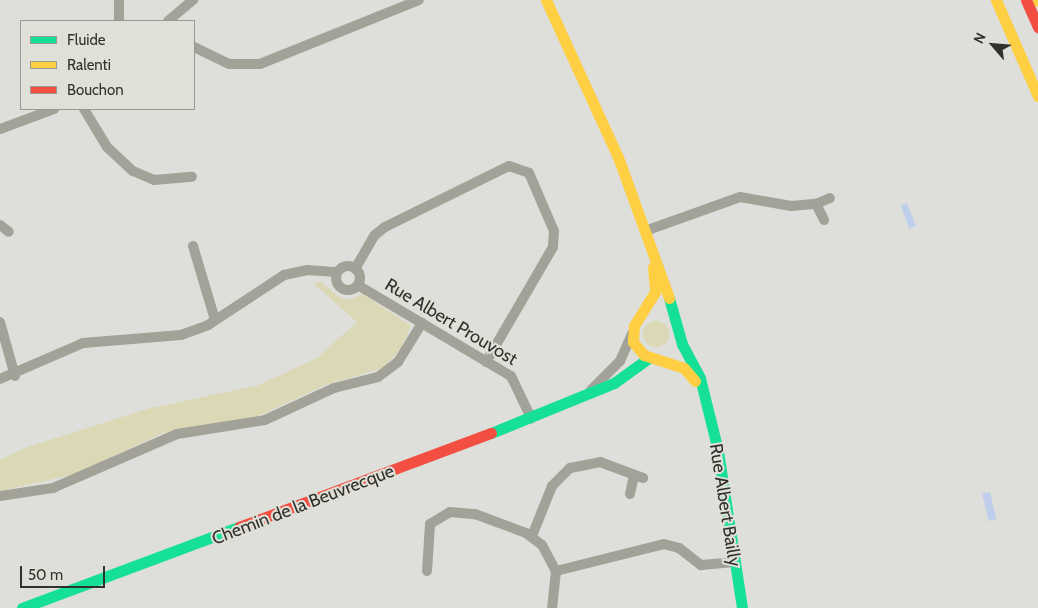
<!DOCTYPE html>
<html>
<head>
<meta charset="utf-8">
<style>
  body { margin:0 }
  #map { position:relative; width:1038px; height:608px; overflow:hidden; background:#dededa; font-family:Cabin,sans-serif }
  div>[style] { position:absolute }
  .green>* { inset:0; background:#dbd8b6 }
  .round { border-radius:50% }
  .water>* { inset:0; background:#bfcfeb; transform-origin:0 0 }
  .street>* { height:10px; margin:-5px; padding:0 5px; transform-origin:5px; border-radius:5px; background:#a2a299 }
  .street>.ring { margin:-5px; padding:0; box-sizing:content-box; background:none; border:10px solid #a2a299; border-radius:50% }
  .fast>* { height:11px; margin:-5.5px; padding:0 5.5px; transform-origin:5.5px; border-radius:5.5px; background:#16e098 }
  .slow>* { height:11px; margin:-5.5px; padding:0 5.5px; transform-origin:5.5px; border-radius:5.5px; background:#ffcf43 }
  .jam>* { height:11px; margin:-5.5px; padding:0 5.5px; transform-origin:5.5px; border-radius:5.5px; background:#f24e42 }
  span { translate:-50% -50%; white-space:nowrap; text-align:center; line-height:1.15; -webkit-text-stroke:4px #e0e0d8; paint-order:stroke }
  .street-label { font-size:18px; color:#31312e }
  .legend { position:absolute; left:20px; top:20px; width:175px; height:90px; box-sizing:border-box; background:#e0e0d8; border:1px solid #9a9a94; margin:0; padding:6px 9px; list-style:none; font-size:15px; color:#31312e }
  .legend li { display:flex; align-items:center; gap:10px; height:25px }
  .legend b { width:25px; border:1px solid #9a9a94 }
  .north { position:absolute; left:968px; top:20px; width:50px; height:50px; -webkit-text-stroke:4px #e0e0d8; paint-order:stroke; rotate:297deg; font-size:14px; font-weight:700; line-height:20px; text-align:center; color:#31312e }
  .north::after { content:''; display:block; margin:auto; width:18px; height:22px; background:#31312e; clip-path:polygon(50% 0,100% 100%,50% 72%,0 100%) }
  .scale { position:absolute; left:20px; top:566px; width:85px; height:22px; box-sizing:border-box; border:2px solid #31312e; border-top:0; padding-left:6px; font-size:15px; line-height:18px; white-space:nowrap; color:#31312e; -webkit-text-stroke:4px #e0e0d8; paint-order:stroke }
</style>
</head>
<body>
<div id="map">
  <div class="green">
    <div style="clip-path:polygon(320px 281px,339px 297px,350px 300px,362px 294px,411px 326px,401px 348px,383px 368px,325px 385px,254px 418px,163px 433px,75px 474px,0 491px,0 460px,25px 448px,147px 409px,259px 385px,317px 358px,357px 322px,314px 284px)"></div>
    <div class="round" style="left:643px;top:321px;width:26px;height:26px"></div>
  </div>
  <div class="water">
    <div style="left:907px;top:203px;width:25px;height:7px;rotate:69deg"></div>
    <div style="left:990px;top:492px;width:28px;height:8px;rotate:77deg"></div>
  </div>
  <div class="street">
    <div style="left:119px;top:0;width:20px;rotate:90deg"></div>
    <div style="left:168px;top:21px;width:33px;rotate:-40deg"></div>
    <div style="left:194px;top:47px;width:39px;rotate:26deg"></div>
    <div style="left:229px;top:64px;width:31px"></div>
    <div style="left:260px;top:64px;width:171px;rotate:-21.9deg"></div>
    <div style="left:84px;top:109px;width:44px;rotate:58.8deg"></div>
    <div style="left:107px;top:147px;width:35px;rotate:43deg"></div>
    <div style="left:133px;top:171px;width:23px;rotate:23deg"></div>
    <div style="left:154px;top:180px;width:38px;rotate:-5deg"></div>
    <div style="left:0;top:129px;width:58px;rotate:-20.3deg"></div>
    <div style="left:816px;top:204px;width:15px;rotate:-23deg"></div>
    <div style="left:0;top:225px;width:11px;rotate:38deg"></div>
    <div style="left:645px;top:231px;width:101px;rotate:-19.7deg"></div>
    <div style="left:740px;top:197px;width:52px;rotate:10deg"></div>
    <div style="left:791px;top:206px;width:25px;rotate:-5deg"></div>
    <div style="left:816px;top:204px;width:18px;rotate:63deg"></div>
    <div style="left:193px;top:246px;width:77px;rotate:73.4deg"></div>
    <div class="ring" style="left:336px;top:266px;width:14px;height:14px"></div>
    <div style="left:355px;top:269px;width:39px;rotate:-60deg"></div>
    <div style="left:375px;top:235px;width:13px;rotate:-39deg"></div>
    <div style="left:385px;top:227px;width:138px;rotate:-26.2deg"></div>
    <div style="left:509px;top:166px;width:21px;rotate:19deg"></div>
    <div style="left:529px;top:173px;width:63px;rotate:66.7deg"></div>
    <div style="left:554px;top:231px;width:16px;rotate:94deg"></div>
    <div style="left:553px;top:247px;width:133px;rotate:120.2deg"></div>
    <div style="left:361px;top:287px;width:174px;rotate:30.7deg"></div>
    <div style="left:511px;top:376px;width:47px;rotate:64.5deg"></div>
    <div style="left:0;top:322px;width:56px;rotate:74.5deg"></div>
    <div style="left:0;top:379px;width:90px;rotate:-23.4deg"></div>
    <div style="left:83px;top:343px;width:98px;rotate:-4.7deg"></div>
    <div style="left:181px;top:335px;width:29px;rotate:-20deg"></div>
    <div style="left:208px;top:325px;width:91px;rotate:-33.3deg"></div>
    <div style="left:284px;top:275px;width:24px;rotate:-12deg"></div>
    <div style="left:307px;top:270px;width:27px;rotate:4deg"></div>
    <div style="left:591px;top:390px;width:41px;rotate:-45deg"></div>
    <div style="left:620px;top:361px;width:30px;rotate:-66deg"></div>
    <div style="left:630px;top:494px;width:19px;rotate:-78deg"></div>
    <div style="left:0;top:496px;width:54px;rotate:-8.6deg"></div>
    <div style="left:53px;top:488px;width:135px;rotate:-23.5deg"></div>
    <div style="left:177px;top:434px;width:89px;rotate:-9deg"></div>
    <div style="left:265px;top:420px;width:76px;rotate:-24.9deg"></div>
    <div style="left:334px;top:388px;width:45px;rotate:-14deg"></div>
    <div style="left:378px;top:377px;width:25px;rotate:-37deg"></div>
    <div style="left:398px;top:362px;width:46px;rotate:-58.4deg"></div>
    <div style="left:532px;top:536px;width:54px;rotate:-68.2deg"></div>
    <div style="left:552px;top:486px;width:25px;rotate:-45deg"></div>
    <div style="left:570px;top:468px;width:31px;rotate:-11deg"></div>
    <div style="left:600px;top:462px;width:46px;rotate:20.4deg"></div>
    <div style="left:427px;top:571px;width:47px;rotate:-86.3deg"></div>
    <div style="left:430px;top:524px;width:23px;rotate:-31deg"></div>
    <div style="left:450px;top:512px;width:25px;rotate:5deg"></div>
    <div style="left:475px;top:514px;width:54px;rotate:20.4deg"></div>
    <div style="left:526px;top:533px;width:20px;rotate:37deg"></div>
    <div style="left:542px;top:545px;width:30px;rotate:62deg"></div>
    <div style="left:556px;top:571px;width:37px;rotate:96deg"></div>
    <div style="left:556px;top:571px;width:111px;rotate:-14deg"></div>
    <div style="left:664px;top:544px;width:16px;rotate:15deg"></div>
    <div style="left:679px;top:548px;width:28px;rotate:38deg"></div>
    <div style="left:701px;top:565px;width:33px;rotate:-5deg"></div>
  </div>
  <div class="fast">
    <div style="left:669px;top:298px;width:48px;rotate:74.2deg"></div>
    <div style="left:682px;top:344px;width:38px;rotate:62deg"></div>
    <div style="left:700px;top:378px;width:75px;rotate:76.1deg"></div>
    <div style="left:718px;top:451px;width:159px;rotate:81.3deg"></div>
    <div style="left:491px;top:433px;width:133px;rotate:-22.1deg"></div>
    <div style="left:614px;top:383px;width:44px;rotate:-35.8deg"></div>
    <div style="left:22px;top:608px;width:232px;rotate:-20.5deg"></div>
  </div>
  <div class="slow">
    <div style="left:546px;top:0;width:173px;rotate:65.4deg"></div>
    <div style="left:618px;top:157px;width:150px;rotate:70.1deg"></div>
    <div style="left:996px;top:0;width:105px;rotate:66.4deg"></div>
    <div style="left:1038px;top:0;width:1px;rotate:90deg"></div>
    <div style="left:653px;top:267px;width:25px;rotate:85deg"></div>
    <div style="left:655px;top:292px;width:40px;rotate:122deg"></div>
    <div style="left:634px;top:326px;width:16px;rotate:94deg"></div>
    <div style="left:633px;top:342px;width:17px;rotate:50deg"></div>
    <div style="left:644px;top:355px;width:42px;rotate:18deg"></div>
    <div style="left:684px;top:368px;width:17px;rotate:50deg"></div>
  </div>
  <div class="jam">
    <div style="left:1026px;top:0;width:30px;rotate:66deg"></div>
    <div style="left:239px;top:527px;width:269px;rotate:-20.5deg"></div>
  </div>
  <div class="street-label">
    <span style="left:451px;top:322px;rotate:31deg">Rue Albert Prouvost</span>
    <span style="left:303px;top:505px;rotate:-21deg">Chemin de la Beuvrecque</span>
    <span style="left:725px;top:505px;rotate:81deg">Rue Albert Bailly</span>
  </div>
  <ul class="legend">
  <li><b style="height:6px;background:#16e098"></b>Fluide</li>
  <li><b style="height:6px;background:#ffcf43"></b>Ralenti</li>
  <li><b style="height:6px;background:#f24e42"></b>Bouchon</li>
  </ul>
  <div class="north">N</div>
  <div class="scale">50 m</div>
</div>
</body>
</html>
